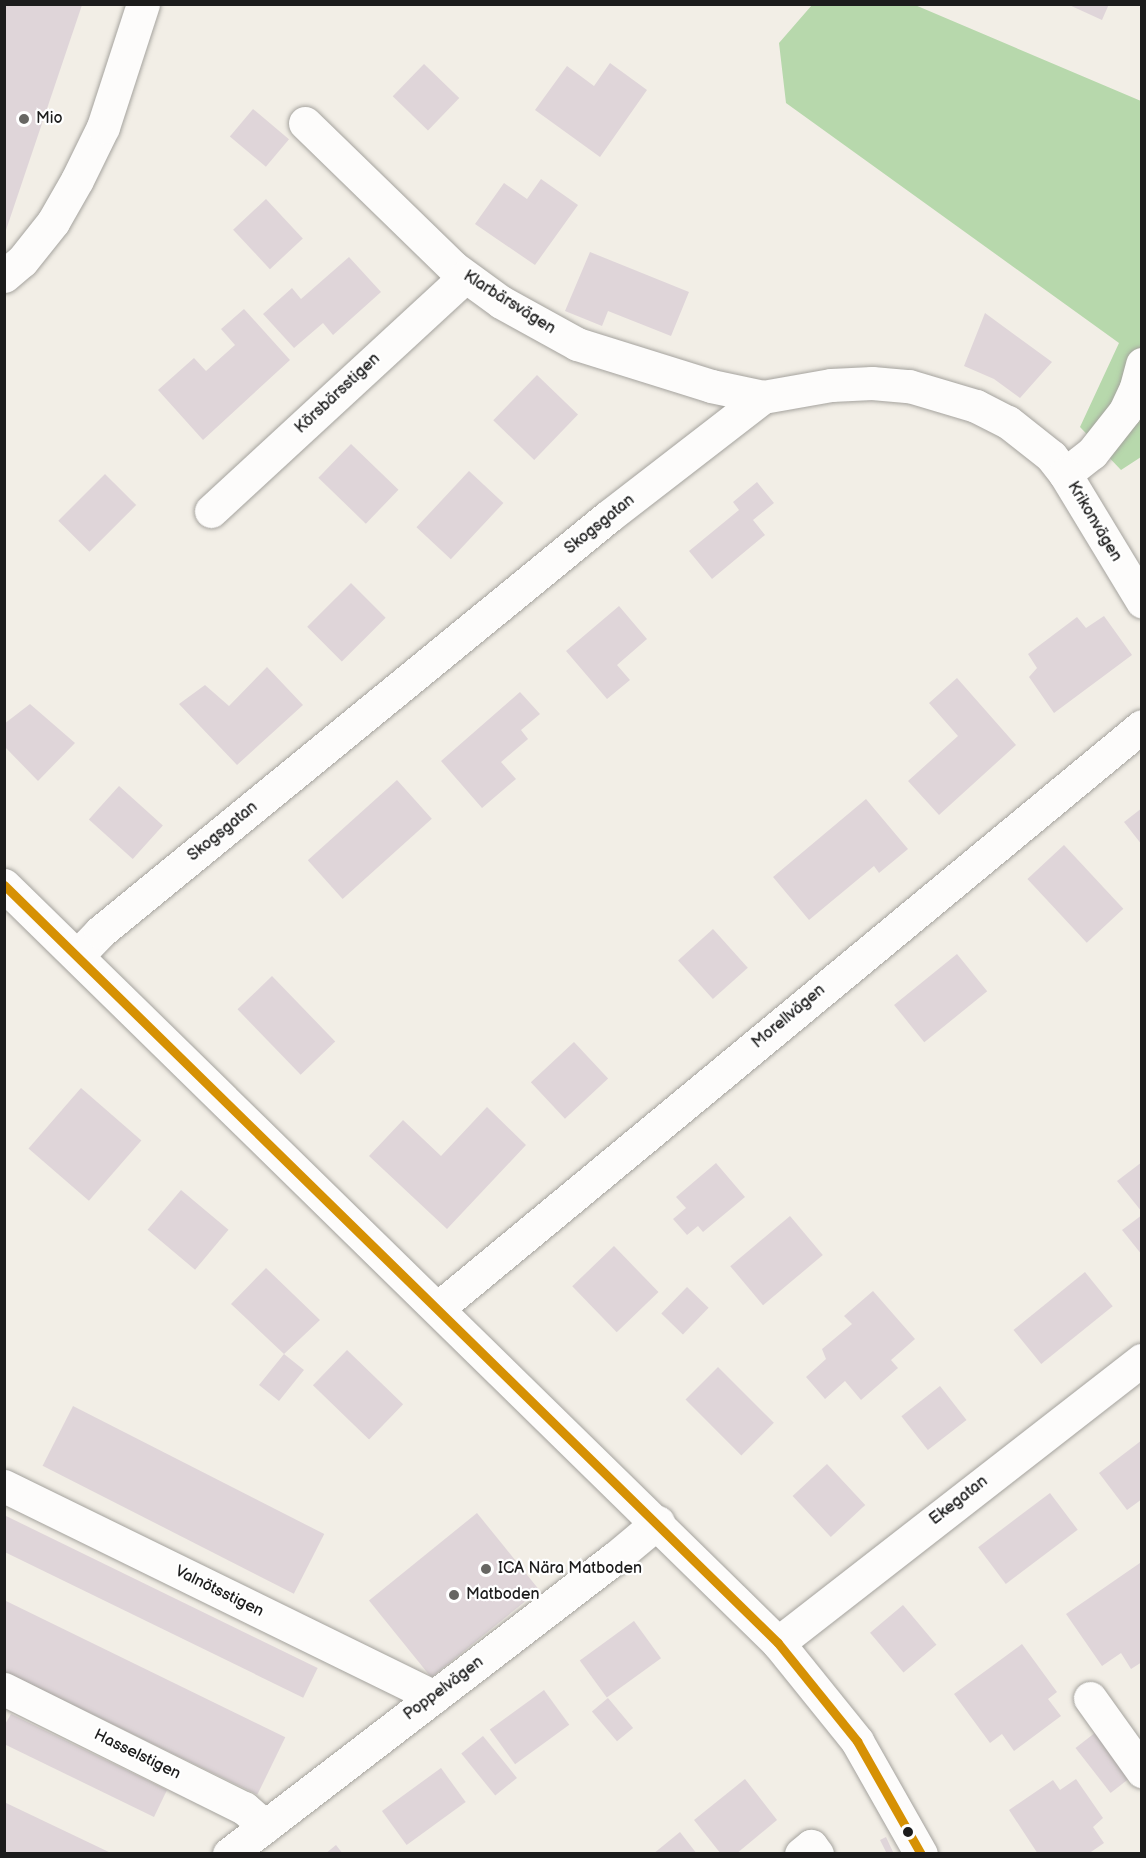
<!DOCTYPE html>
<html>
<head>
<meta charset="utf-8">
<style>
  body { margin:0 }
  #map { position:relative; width:1146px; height:1858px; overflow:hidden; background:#f2eee6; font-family:"Balsamiq Sans",sans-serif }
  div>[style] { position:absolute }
  .green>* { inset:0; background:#b7d8ac }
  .building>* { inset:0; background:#dfd5d9; transform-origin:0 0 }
  .roads { filter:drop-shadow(0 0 2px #a5a39e) drop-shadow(0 0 2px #a5a39e) }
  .minor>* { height:33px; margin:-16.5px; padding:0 16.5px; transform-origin:16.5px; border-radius:16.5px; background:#fdfcfb }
  .bus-1>* { height:9px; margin:-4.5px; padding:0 4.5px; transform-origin:4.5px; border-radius:4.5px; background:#d69104 }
  .dots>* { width:16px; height:16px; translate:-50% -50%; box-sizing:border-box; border:3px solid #fff; border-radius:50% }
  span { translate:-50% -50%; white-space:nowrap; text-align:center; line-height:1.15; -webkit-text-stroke:4.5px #fff; paint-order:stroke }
  .poi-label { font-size:16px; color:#1c1c1c }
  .left { translate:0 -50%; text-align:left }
  .street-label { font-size:16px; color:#1c1c1c }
  .frame { position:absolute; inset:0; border:6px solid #1c1c1c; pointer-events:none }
</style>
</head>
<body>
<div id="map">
  <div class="green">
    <div style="clip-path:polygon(812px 5px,915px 5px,1141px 101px,1141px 457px,1121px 470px,1080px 427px,1119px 343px,786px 103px,779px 43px)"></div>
  </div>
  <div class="building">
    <div style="clip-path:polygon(1067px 4px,1109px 4px,1102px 20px)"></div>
    <div style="clip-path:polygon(4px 5px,82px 5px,5px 233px,4px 233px)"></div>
    <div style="clip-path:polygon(610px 63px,647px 90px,600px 157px,535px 110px,567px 66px,594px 86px)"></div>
    <div style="left:424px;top:64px;width:49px;height:45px;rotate:44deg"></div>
    <div style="left:253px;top:109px;width:47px;height:36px;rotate:40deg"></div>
    <div style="clip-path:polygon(541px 179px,578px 205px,535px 265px,475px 224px,504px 183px,527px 199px)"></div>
    <div style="left:266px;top:199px;width:54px;height:45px;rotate:47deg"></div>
    <div style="clip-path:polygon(590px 252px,689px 292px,671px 336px,608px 311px,602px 326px,565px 311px)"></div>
    <div style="clip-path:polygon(349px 257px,381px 292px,333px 335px,323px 323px,294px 348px,263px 314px,292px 288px,301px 299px)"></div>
    <div style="clip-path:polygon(244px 309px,290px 360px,203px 440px,158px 390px,194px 358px,206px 371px,235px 345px,221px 329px)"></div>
    <div style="clip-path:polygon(985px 313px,1052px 362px,1020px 398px,994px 379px,964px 366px)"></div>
    <div style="left:537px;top:375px;width:57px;height:63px;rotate:44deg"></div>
    <div style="left:351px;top:444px;width:66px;height:47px;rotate:44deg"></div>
    <div style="left:469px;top:471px;width:47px;height:77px;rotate:43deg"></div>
    <div style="left:105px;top:474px;width:44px;height:66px;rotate:45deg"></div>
    <div style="clip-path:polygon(757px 482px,774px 503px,753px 520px,765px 535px,712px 579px,689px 551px,739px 510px,733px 502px)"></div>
    <div style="left:351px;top:583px;width:49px;height:62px;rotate:45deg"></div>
    <div style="clip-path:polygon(619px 606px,647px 639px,617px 665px,630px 680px,607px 699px,566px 651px)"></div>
    <div style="clip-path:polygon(1104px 616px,1132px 655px,1054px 713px,1029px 677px,1037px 668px,1028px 654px,1077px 617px,1086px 628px)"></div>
    <div style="clip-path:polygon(267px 667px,303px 705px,237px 765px,179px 704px,205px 685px,229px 706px)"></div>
    <div style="clip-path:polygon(957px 678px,1016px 745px,939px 815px,908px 781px,958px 736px,929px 703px)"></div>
    <div style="clip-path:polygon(520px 692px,540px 714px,521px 730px,528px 739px,501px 762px,516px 779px,482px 808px,441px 761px)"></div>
    <div style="clip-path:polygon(30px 704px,75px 743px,38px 781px,4px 746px,4px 724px)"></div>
    <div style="left:397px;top:780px;width:52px;height:120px;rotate:48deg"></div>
    <div style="left:119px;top:786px;width:59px;height:45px;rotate:42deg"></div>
    <div style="clip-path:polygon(866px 799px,908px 849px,879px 873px,874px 866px,809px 920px,773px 877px)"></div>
    <div style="clip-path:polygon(1142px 808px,1142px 845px,1124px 822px)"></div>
    <div style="left:1064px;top:845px;width:87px;height:50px;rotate:47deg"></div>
    <div style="left:713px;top:929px;width:52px;height:47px;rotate:48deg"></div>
    <div style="left:957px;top:954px;width:48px;height:81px;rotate:51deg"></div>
    <div style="left:272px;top:976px;width:91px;height:48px;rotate:46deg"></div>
    <div style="left:574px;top:1042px;width:50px;height:59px;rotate:47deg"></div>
    <div style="left:81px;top:1088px;width:80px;height:80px;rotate:41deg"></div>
    <div style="clip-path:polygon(487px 1107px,526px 1145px,447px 1229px,369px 1156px,403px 1120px,441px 1156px)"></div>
    <div style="clip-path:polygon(1142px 1162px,1142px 1212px,1117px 1181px)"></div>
    <div style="clip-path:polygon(716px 1163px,745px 1197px,703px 1232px,698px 1226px,687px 1235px,673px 1219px,686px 1208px,676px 1197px)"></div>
    <div style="left:181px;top:1190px;width:62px;height:52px;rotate:40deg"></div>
    <div style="clip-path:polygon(1142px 1215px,1142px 1255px,1122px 1230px)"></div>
    <div style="left:790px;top:1216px;width:51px;height:78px;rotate:50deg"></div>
    <div style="left:614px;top:1246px;width:64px;height:58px;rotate:46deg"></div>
    <div style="clip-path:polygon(266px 1268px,320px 1320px,284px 1354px,304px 1370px,279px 1401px,259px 1385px,284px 1354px,231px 1304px)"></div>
    <div style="left:1085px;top:1272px;width:44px;height:92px;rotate:51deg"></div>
    <div style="left:687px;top:1287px;width:30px;height:37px;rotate:44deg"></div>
    <div style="clip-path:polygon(873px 1291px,915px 1339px,891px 1360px,898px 1368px,861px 1400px,845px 1381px,825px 1399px,806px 1377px,826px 1359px,822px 1349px,852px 1324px,844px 1316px)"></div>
    <div style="left:347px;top:1350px;width:78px;height:49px;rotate:44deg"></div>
    <div style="left:718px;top:1367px;width:79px;height:46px;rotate:45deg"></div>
    <div style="left:940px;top:1386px;width:43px;height:49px;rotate:52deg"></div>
    <div style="left:73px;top:1406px;width:282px;height:67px;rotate:27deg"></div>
    <div style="clip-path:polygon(1142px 1440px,1142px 1499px,1127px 1510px,1099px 1473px)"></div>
    <div style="left:827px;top:1464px;width:56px;height:47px;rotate:47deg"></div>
    <div style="left:1050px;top:1493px;width:46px;height:90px;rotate:53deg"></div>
    <div style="left:477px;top:1513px;width:99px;height:139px;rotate:51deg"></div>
    <div style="left:4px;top:1515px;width:349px;height:33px;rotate:26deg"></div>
    <div style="clip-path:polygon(1140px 1563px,1142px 1662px,1131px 1669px,1121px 1653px,1102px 1666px,1066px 1614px)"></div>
    <div style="left:4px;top:1600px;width:313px;height:64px;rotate:26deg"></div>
    <div style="left:903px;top:1605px;width:52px;height:43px;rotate:50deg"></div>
    <div style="left:634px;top:1621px;width:46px;height:67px;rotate:54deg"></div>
    <div style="clip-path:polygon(1022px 1644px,1057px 1692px,1048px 1699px,1061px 1716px,1014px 1751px,1002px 1734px,990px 1743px,954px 1694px)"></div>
    <div style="left:544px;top:1690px;width:43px;height:67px;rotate:54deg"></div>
    <div style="left:608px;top:1698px;width:39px;height:21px;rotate:50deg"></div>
    <div style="clip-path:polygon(11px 1714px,167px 1790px,154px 1817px,4px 1744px,4px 1726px)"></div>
    <div style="left:1096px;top:1732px;width:57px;height:26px;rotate:52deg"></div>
    <div style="left:483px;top:1736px;width:54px;height:28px;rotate:51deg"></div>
    <div style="left:441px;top:1768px;width:42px;height:73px;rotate:54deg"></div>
    <div style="clip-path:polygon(745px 1779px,777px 1820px,736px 1854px,721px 1854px,694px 1820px)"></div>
    <div style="clip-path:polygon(1076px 1779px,1103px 1818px,1093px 1827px,1104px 1843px,1088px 1854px,1038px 1854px,1009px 1810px,1053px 1780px,1060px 1790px)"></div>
    <div style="clip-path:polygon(4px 1802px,113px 1854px,4px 1854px)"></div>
    <div style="clip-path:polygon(680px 1832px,697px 1854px,653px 1854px)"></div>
    <div style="clip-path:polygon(886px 1837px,893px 1852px,890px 1854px,887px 1854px,880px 1840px)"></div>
    <div style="clip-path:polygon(336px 1845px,343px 1854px,325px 1854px)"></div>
  </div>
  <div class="roads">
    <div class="minor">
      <div style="left:305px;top:123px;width:206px;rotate:44.2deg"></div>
      <div style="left:453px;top:267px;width:59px;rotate:36.1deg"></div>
      <div style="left:501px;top:302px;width:87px;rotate:28.9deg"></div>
      <div style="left:577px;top:344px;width:140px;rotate:17.4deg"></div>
      <div style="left:711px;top:386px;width:53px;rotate:11.9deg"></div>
      <div style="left:4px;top:276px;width:23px;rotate:-40deg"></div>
      <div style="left:22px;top:261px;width:50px;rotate:-51.5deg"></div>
      <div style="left:53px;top:222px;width:48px;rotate:-60.3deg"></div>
      <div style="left:77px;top:180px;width:59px;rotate:-63.9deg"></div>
      <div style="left:103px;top:127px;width:129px;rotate:-72deg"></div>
      <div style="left:1065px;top:474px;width:34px;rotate:-38deg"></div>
      <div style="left:1092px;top:453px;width:53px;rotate:-51.8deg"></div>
      <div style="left:1125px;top:411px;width:26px;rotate:-65deg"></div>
      <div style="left:1136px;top:387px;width:24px;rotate:-75deg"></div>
      <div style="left:211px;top:511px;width:345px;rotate:-42.7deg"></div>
      <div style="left:4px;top:885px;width:1083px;rotate:44.4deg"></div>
      <div style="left:778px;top:1643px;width:126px;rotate:51.1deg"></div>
      <div style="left:857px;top:1741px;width:130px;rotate:60.5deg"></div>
      <div style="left:78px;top:955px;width:32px;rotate:-46deg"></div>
      <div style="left:100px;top:932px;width:657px;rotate:-39.26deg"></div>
      <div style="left:609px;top:516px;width:195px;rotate:-37.7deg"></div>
      <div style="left:763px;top:397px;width:69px;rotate:-10deg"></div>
      <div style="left:831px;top:385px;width:41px;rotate:-2.8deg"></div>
      <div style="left:872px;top:383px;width:37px;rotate:5deg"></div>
      <div style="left:909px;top:386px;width:70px;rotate:16.6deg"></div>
      <div style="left:976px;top:406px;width:36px;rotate:27deg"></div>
      <div style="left:1008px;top:422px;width:55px;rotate:38.3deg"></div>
      <div style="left:1051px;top:456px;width:23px;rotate:52deg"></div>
      <div style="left:1065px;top:474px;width:149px;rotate:58.8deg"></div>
      <div style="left:438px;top:1308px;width:913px;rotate:-39.58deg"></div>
      <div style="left:4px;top:1486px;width:479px;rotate:26.1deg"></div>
      <div style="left:778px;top:1643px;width:461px;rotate:-37.9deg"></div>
      <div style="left:4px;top:1689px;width:268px;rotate:26.4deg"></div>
      <div style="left:244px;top:1808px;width:28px;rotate:41deg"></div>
      <div style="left:1090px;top:1698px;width:90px;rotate:54.5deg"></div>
      <div style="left:229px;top:1854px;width:486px;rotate:-37.5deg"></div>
      <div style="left:615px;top:1558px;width:56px;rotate:-39.9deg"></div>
      <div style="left:801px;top:1854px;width:13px;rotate:-39deg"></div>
      <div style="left:811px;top:1846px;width:10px;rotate:53deg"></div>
    </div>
  </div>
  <div class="bus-1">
    <div style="left:4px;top:885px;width:1083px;rotate:44.4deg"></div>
    <div style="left:778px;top:1643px;width:126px;rotate:51.1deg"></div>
    <div style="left:857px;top:1741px;width:130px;rotate:60.5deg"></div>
  </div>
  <div class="dots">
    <div style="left:24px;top:119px;background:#676663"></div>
    <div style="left:486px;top:1569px;background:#676663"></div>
    <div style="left:454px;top:1595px;background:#676663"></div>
    <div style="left:908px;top:1832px;background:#1c1c1c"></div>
  </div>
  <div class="poi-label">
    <span class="left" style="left:36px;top:119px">Mio</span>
    <span class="left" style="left:498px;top:1569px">ICA Nära Matboden</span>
    <span class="left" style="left:466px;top:1595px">Matboden</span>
  </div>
  <div class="street-label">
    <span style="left:509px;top:303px;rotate:32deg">Klarbärsvägen</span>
    <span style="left:338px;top:394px;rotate:-43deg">Körsbärsstigen</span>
    <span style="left:1094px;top:522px;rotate:59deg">Krikonvägen</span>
    <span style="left:600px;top:525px;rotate:-39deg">Skogsgatan</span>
    <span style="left:223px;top:832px;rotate:-39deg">Skogsgatan</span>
    <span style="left:789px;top:1017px;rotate:-40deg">Morellvägen</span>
    <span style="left:959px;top:1501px;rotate:-38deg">Ekegatan</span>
    <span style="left:219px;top:1592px;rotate:26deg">Valnötsstigen</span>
    <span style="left:444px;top:1689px;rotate:-37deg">Poppelvägen</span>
    <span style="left:137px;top:1755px;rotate:26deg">Hasselstigen</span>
  </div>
  <div class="frame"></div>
</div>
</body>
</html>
